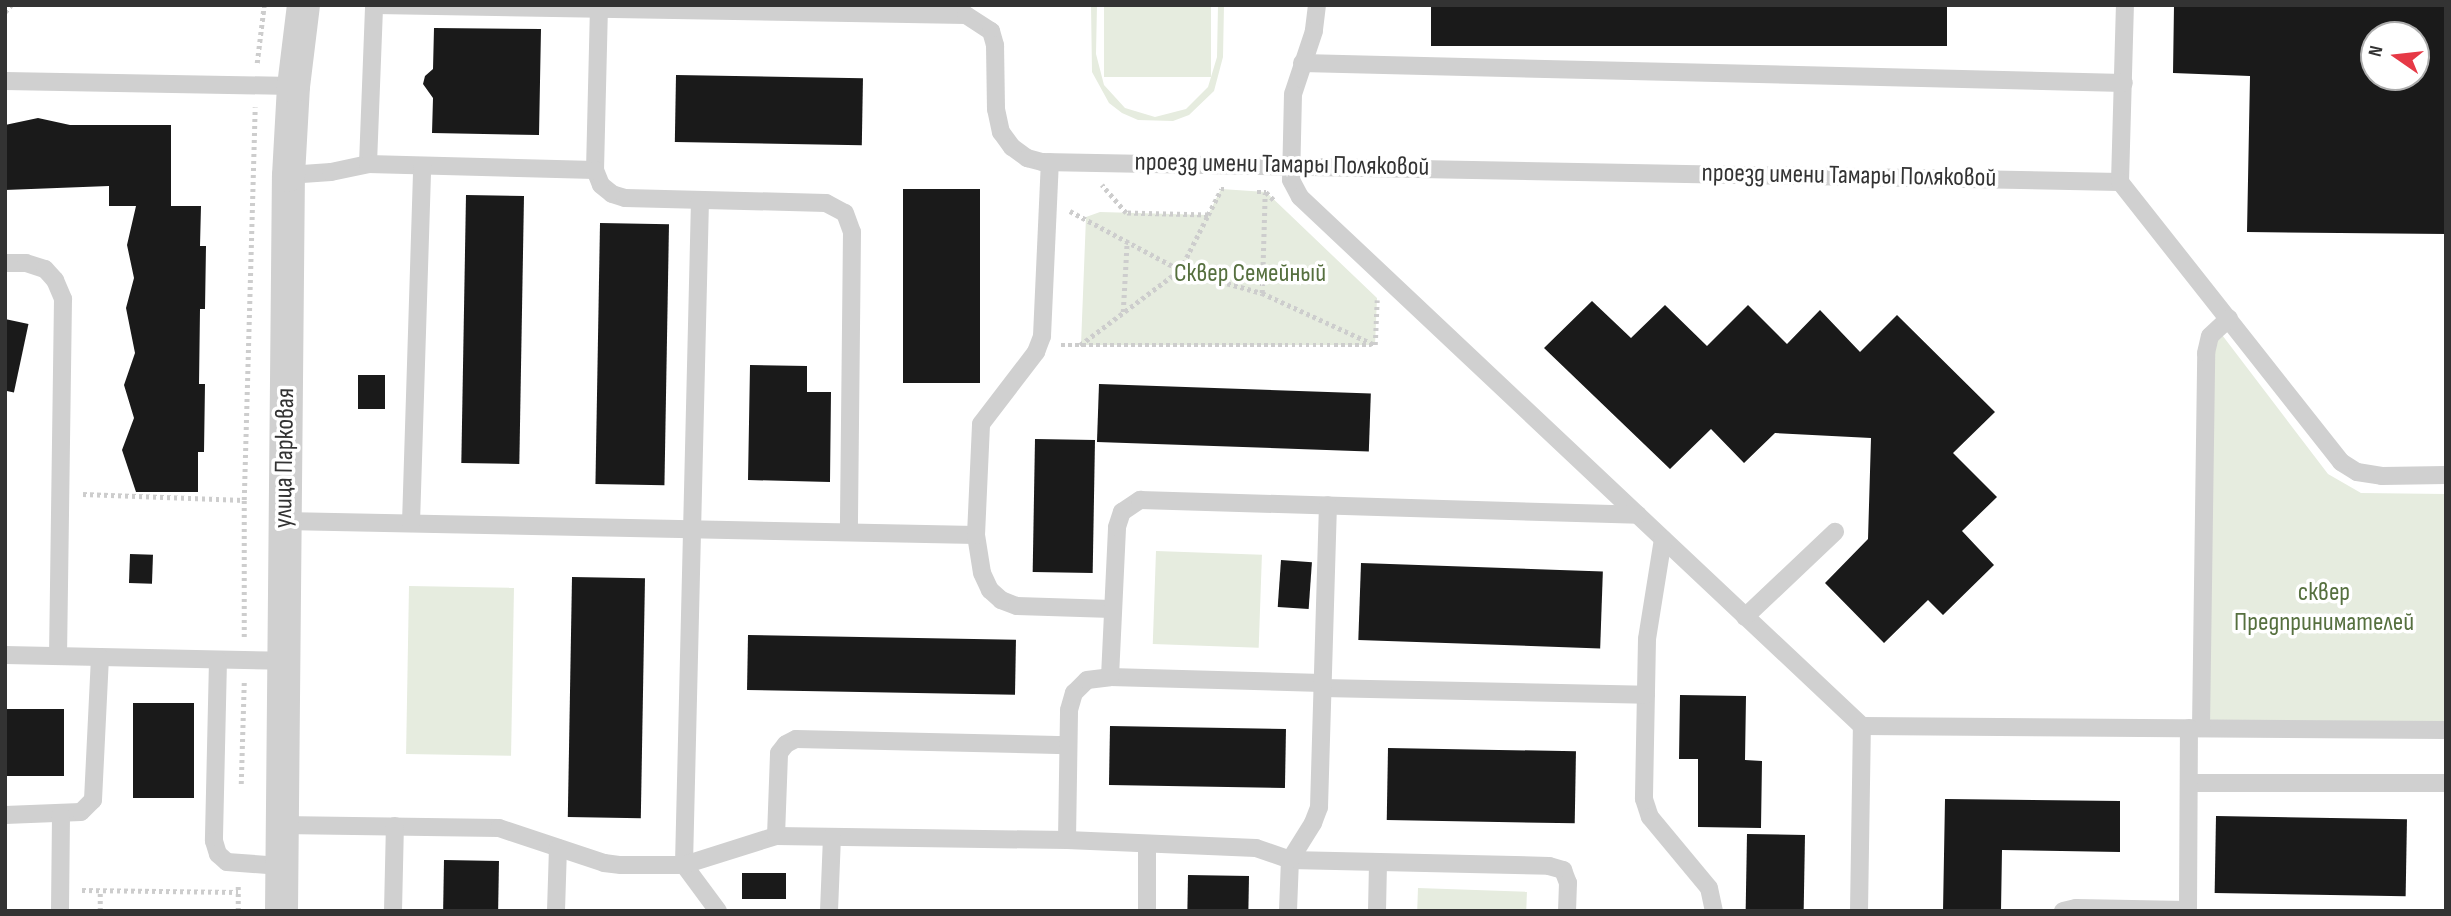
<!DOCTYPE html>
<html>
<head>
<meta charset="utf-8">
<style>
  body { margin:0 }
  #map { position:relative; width:2451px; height:916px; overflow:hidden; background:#fff; font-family:"Sofia Sans Condensed",sans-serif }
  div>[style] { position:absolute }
  .green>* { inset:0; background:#e6ecdf; transform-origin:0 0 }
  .building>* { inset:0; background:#1a1a1a; transform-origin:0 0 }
  .path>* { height:4.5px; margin-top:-2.25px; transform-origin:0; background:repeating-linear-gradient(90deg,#cdcdcd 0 3.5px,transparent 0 7px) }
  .lane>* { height:18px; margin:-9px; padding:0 9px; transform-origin:9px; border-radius:9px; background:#d0d0d0 }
  .street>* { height:33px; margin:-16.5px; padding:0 16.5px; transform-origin:16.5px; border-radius:16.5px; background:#d0d0d0 }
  span { translate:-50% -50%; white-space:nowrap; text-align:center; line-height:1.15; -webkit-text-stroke:7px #fff; paint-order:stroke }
  .street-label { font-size:26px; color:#333 }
  .park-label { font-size:26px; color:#56703f }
  .frame { position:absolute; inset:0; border:7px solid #333; pointer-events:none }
  .north { position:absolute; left:2360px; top:21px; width:70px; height:70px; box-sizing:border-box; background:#fff; border:2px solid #adadad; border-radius:50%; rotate:284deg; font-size:19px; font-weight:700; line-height:28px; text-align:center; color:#333 }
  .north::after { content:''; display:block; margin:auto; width:24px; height:32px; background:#e63946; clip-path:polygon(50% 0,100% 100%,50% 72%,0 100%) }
</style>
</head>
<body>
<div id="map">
  <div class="green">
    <div style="clip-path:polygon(1091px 5px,1097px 5px,1096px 54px,1104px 85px,1125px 108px,1155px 117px,1186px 109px,1208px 87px,1217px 57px,1218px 5px,1224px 5px,1223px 57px,1214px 91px,1189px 115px,1173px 121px,1138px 120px,1122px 113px,1109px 103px,1092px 72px)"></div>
    <div style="left:1104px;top:5px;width:107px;height:72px"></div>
    <div style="clip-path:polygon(1221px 189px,1266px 192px,1377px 298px,1375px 345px,1081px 345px,1086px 217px,1100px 212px,1208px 215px)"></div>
    <div style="clip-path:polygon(2216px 327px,2328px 474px,2361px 493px,2446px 494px,2446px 730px,2201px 728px,2206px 370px)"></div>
    <div style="left:1156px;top:551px;width:106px;height:93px;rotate:2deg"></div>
    <div style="left:409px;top:586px;width:105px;height:168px;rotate:1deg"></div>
    <div style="left:1418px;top:888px;width:109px;height:23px;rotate:2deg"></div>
  </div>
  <div class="building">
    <div style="left:1431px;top:5px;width:516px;height:41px"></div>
    <div style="clip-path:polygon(evenodd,2174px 5px,2446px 5px,2446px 234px,2247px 232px,2250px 76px,2173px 73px,2174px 5px,2374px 35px,2416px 35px,2416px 77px,2374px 77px,2374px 35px)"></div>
    <div style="clip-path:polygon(434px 28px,541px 29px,539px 135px,432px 133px,433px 98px,423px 84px,425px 76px,433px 69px)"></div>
    <div style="left:676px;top:75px;width:187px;height:67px;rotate:1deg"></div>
    <div style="clip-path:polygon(38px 118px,70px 125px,171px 125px,171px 206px,201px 206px,200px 246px,206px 246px,205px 309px,200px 309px,199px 384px,205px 384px,204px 452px,198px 452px,198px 492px,136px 492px,122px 450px,134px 418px,124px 385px,135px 353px,126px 308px,134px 278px,127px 245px,136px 206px,109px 206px,109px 186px,5px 190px,5px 125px)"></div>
    <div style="left:903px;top:189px;width:77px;height:194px"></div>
    <div style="left:466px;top:195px;width:58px;height:268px;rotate:1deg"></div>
    <div style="left:600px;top:223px;width:69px;height:261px;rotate:1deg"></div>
    <div style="clip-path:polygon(1592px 301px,1631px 338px,1665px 305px,1707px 346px,1748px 305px,1787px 344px,1820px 310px,1860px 352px,1897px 315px,1995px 412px,1953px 453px,1997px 497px,1962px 531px,1994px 565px,1943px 615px,1928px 600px,1884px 643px,1825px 583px,1868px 539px,1871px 438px,1775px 433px,1744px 463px,1711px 429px,1670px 469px,1544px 348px)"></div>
    <div style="left:5px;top:319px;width:24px;height:70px;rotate:12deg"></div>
    <div style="clip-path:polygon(750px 365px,807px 366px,807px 392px,831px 392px,830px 482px,748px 480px)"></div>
    <div style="left:358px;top:375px;width:27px;height:34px"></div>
    <div style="left:1099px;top:384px;width:272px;height:58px;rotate:2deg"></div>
    <div style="left:1035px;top:439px;width:60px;height:133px;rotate:1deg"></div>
    <div style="left:130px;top:554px;width:23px;height:29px;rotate:2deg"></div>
    <div style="left:1281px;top:560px;width:31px;height:47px;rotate:4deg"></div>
    <div style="left:1361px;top:563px;width:242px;height:77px;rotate:2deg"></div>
    <div style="left:572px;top:577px;width:73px;height:240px;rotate:1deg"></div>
    <div style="left:748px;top:635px;width:268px;height:55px;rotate:1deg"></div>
    <div style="clip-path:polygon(1680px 695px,1746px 696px,1745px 760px,1762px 761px,1761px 828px,1698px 827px,1698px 759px,1679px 759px)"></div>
    <div style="left:133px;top:703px;width:61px;height:95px"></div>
    <div style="left:5px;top:709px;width:59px;height:67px"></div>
    <div style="left:1110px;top:726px;width:176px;height:59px;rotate:1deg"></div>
    <div style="left:1388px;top:748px;width:188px;height:72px;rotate:1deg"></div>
    <div style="clip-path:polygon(1945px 799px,2120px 801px,2120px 852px,2002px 850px,2001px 911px,1943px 911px)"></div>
    <div style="left:2216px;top:816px;width:191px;height:77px;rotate:1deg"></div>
    <div style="left:1747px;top:834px;width:58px;height:77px;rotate:1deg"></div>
    <div style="left:444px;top:860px;width:55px;height:51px;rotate:1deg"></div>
    <div style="left:742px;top:873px;width:44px;height:26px"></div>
    <div style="left:1188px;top:875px;width:61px;height:36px;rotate:1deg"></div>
  </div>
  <div class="path">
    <div style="left:5px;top:12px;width:9px;rotate:-49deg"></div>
    <div style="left:257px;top:63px;width:58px;rotate:-83.1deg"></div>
    <div style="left:1257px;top:192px;width:9px"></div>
    <div style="left:1266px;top:192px;width:11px;rotate:45deg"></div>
    <div style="left:1070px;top:211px;width:125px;rotate:28.2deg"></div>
    <div style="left:1180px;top:270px;width:85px;rotate:15.7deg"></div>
    <div style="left:1262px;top:293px;width:124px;rotate:24.7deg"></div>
    <div style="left:1208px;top:215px;width:29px;rotate:-63deg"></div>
    <div style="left:1221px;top:189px;width:3px"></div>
    <div style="left:1262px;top:293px;width:100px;rotate:-88.3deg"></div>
    <div style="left:1123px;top:312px;width:71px;rotate:-86.8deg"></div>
    <div style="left:1061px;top:345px;width:310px"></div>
    <div style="left:1080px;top:345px;width:125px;rotate:-36.9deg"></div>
    <div style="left:1180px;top:270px;width:62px;rotate:-63deg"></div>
    <div style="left:1208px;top:215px;width:82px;rotate:-178.6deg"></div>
    <div style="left:1126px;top:213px;width:37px;rotate:-131deg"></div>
    <div style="left:1375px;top:345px;width:45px;rotate:-87.5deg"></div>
    <div style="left:83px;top:494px;width:161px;rotate:2.1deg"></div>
    <div style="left:244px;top:637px;width:137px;rotate:-90deg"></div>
    <div style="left:244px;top:500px;width:393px;rotate:-88.4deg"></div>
    <div style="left:241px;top:784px;width:103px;rotate:-88.3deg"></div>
    <div style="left:82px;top:890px;width:156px;rotate:0.7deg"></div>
    <div style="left:100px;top:911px;width:20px;rotate:-90deg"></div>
    <div style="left:238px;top:911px;width:27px;rotate:-90deg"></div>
  </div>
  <div class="lane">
    <div style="left:376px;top:5px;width:590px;rotate:0.97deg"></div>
    <div style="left:966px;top:15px;width:30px;rotate:33deg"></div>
    <div style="left:991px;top:31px;width:15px;rotate:74deg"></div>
    <div style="left:995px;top:45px;width:64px;rotate:89.1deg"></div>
    <div style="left:996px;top:109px;width:24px;rotate:78deg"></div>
    <div style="left:1001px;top:132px;width:19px;rotate:54deg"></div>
    <div style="left:1012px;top:147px;width:19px;rotate:36deg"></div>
    <div style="left:1027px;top:158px;width:16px;rotate:15deg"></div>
    <div style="left:1042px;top:162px;width:1078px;rotate:1.06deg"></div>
    <div style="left:2120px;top:182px;width:177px;rotate:-88.4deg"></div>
    <div style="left:1317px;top:5px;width:26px;rotate:97deg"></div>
    <div style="left:1314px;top:31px;width:66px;rotate:108.4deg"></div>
    <div style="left:1293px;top:94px;width:86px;rotate:91.3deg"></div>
    <div style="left:1291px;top:180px;width:19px;rotate:62deg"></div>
    <div style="left:1300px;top:197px;width:772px;rotate:43.27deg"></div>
    <div style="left:1862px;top:726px;width:584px;rotate:0.39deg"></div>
    <div style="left:1302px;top:63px;width:822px;rotate:1.39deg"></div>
    <div style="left:5px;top:81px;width:288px;rotate:1deg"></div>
    <div style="left:368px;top:164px;width:159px;rotate:-87.8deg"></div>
    <div style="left:595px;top:170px;width:165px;rotate:-88.6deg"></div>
    <div style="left:288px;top:175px;width:43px;rotate:-4deg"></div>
    <div style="left:331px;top:172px;width:38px;rotate:-12deg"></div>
    <div style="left:368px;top:164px;width:227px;rotate:1.5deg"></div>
    <div style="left:595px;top:170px;width:16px;rotate:68deg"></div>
    <div style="left:601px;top:185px;width:14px;rotate:39deg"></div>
    <div style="left:612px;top:194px;width:14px;rotate:17deg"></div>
    <div style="left:625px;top:198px;width:201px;rotate:1.4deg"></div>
    <div style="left:826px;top:203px;width:21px;rotate:28deg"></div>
    <div style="left:845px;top:213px;width:20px;rotate:70deg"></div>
    <div style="left:852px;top:232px;width:300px;rotate:90.6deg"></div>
    <div style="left:2120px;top:182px;width:357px;rotate:51.7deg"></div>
    <div style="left:2341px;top:462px;width:19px;rotate:32deg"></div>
    <div style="left:2357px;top:472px;width:25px;rotate:9deg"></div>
    <div style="left:2382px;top:476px;width:64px;rotate:-0.9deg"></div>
    <div style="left:700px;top:200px;width:665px;rotate:91.38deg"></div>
    <div style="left:684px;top:865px;width:57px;rotate:53.5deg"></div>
    <div style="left:5px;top:263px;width:21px"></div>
    <div style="left:26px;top:263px;width:20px;rotate:18deg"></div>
    <div style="left:45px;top:269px;width:15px;rotate:48deg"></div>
    <div style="left:55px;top:280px;width:21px;rotate:67deg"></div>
    <div style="left:63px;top:299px;width:357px;rotate:90.8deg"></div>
    <div style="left:284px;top:521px;width:692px;rotate:1.16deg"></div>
    <div style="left:976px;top:535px;width:38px;rotate:81deg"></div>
    <div style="left:982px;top:573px;width:19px;rotate:65deg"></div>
    <div style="left:990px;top:590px;width:15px;rotate:42deg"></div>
    <div style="left:1001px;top:600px;width:17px;rotate:21deg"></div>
    <div style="left:1017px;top:606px;width:95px;rotate:1.8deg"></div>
    <div style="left:411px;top:523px;width:357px;rotate:-88.2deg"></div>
    <div style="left:976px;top:535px;width:111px;rotate:-87.4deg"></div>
    <div style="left:981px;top:424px;width:91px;rotate:-52.6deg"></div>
    <div style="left:1036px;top:352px;width:17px;rotate:-69deg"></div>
    <div style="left:1042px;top:336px;width:174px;rotate:-87.4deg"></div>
    <div style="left:1663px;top:539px;width:101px;rotate:99.1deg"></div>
    <div style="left:1647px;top:639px;width:160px;rotate:91.1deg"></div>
    <div style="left:1644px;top:799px;width:19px;rotate:72deg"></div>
    <div style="left:1650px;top:817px;width:92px;rotate:50.3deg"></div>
    <div style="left:1709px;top:888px;width:24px;rotate:78deg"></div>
    <div style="left:1745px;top:617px;width:124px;rotate:-43.4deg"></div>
    <div style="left:5px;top:655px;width:278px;rotate:1.2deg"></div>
    <div style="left:218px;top:660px;width:181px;rotate:91.3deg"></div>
    <div style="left:214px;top:841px;width:14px;rotate:73deg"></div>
    <div style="left:218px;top:854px;width:12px;rotate:42deg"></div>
    <div style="left:227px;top:862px;width:54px;rotate:4.2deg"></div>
    <div style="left:1110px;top:677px;width:212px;rotate:1.6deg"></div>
    <div style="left:1322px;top:688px;width:324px;rotate:1.2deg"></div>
    <div style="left:2201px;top:728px;width:375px;rotate:-89.2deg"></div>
    <div style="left:2206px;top:353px;width:17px;rotate:-77deg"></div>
    <div style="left:2210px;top:336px;width:26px;rotate:-43deg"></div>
    <div style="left:2189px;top:783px;width:257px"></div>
    <div style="left:5px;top:815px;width:76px;rotate:-2.3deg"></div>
    <div style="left:81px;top:812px;width:17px;rotate:-45deg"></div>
    <div style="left:93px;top:800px;width:143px;rotate:-87.2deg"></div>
    <div style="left:281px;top:825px;width:218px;rotate:0.8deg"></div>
    <div style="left:499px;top:828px;width:111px;rotate:18.4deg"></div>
    <div style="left:604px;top:863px;width:17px;rotate:7deg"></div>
    <div style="left:621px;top:865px;width:63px"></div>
    <div style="left:684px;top:865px;width:96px;rotate:-17.5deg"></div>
    <div style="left:776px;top:836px;width:291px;rotate:0.8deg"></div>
    <div style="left:1067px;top:840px;width:189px;rotate:2.4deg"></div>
    <div style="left:1256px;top:848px;width:36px;rotate:19deg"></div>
    <div style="left:1290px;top:860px;width:259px;rotate:1.3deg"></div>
    <div style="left:1549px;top:866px;width:15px;rotate:16deg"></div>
    <div style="left:1563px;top:870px;width:14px;rotate:69deg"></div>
    <div style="left:1568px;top:883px;width:28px;rotate:92deg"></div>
    <div style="left:776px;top:836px;width:83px;rotate:-87.9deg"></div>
    <div style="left:779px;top:753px;width:11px;rotate:-52deg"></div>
    <div style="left:786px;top:744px;width:11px;rotate:-27deg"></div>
    <div style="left:796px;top:739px;width:272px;rotate:1.3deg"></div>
    <div style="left:1067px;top:840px;width:130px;rotate:-89.1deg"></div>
    <div style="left:1069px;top:710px;width:18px;rotate:-74deg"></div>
    <div style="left:1074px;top:693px;width:18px;rotate:-45deg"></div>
    <div style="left:1087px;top:680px;width:23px;rotate:-7deg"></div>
    <div style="left:1110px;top:677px;width:150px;rotate:-87.3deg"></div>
    <div style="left:1117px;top:527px;width:16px;rotate:-72deg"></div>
    <div style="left:1122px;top:512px;width:22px;rotate:-34deg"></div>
    <div style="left:1140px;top:500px;width:498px;rotate:1.7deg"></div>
    <div style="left:60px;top:911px;width:96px;rotate:-89.4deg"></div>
    <div style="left:393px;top:911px;width:85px;rotate:-88.7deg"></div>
    <div style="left:556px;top:911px;width:63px;rotate:-88.2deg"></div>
    <div style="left:829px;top:911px;width:74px;rotate:-87.7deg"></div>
    <div style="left:1147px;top:911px;width:67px;rotate:-90deg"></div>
    <div style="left:1288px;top:911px;width:51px;rotate:-87.8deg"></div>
    <div style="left:1290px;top:860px;width:44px;rotate:-58.1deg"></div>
    <div style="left:1313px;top:823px;width:17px;rotate:-69deg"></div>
    <div style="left:1319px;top:807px;width:302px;rotate:-88.3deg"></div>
    <div style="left:1377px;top:911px;width:49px;rotate:-88.8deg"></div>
    <div style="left:1859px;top:911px;width:185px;rotate:-89.1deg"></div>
    <div style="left:2063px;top:911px;width:13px;rotate:-13deg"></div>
    <div style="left:2076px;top:908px;width:112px;rotate:1deg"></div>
    <div style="left:2188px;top:911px;width:183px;rotate:-89.7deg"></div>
  </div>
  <div class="street">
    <div style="left:281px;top:911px;width:736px;rotate:-89.46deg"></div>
    <div style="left:288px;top:175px;width:89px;rotate:-86.8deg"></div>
    <div style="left:293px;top:86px;width:82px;rotate:-83deg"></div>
  </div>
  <div class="street-label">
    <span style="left:1282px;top:165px;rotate:1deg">проезд имени Тамары Поляковой</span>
    <span style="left:1849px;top:176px;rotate:1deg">проезд имени Тамары Поляковой</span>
    <span style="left:285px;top:458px;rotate:-89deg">улица Парковая</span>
  </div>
  <div class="park-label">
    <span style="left:1250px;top:274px">Сквер Семейный</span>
    <span style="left:2324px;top:608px">сквер<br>Предпринимателей</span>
  </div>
  <div class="frame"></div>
  <div class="north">N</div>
</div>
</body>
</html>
